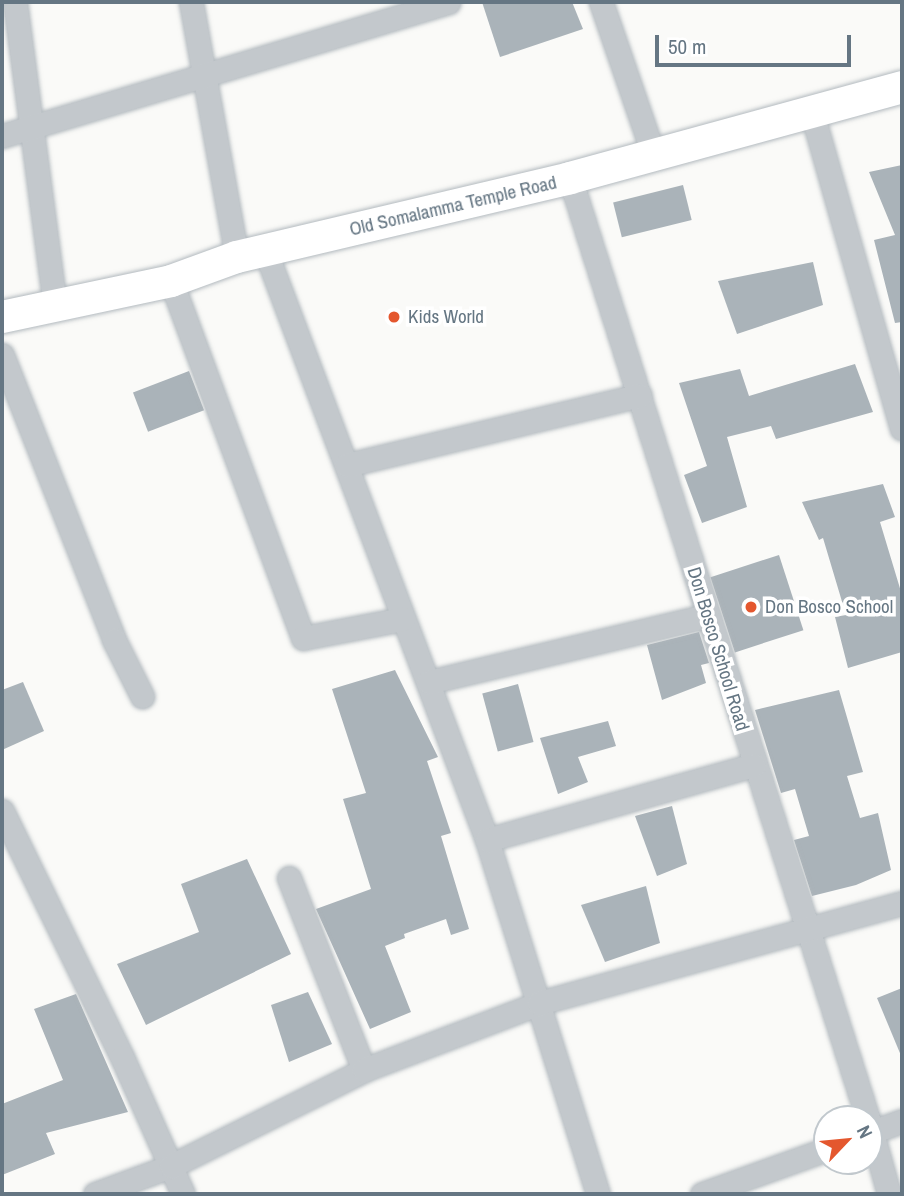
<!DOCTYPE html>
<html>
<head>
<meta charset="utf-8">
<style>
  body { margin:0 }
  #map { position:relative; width:904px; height:1196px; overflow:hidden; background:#fafaf8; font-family:"Archivo Narrow",sans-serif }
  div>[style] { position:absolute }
  .building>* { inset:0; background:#aab3b9; transform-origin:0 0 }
  .roads { filter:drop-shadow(0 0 2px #b3babf) drop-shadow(0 0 2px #b3babf) }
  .street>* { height:23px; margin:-11.5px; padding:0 11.5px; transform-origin:11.5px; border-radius:11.5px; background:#c3c8cc }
  .secondary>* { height:32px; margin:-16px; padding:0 16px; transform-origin:16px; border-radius:16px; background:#fff }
  .dots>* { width:19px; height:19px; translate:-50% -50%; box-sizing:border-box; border:4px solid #fff; border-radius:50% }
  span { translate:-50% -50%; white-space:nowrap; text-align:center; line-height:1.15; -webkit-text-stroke:7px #fff; paint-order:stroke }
  .street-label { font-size:19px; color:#657683 }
  .poi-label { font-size:19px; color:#657683 }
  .left { translate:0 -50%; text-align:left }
  .frame { position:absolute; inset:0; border:4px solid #657683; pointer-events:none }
  .north { position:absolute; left:813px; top:1105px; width:70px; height:70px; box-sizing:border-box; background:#fff; border:2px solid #c1c8cd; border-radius:50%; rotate:64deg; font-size:19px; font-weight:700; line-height:28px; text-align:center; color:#657683 }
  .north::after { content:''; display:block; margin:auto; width:24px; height:32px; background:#e4572e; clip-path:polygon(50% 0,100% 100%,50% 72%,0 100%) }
  .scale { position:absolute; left:655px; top:35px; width:196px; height:32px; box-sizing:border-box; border:4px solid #657683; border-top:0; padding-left:9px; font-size:21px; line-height:24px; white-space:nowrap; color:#657683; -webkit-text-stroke:5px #fff; paint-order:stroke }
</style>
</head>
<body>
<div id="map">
  <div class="building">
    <div style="clip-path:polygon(482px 2px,572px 2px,583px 29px,500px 57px)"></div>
    <div style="clip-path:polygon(902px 165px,902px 322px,895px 323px,874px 240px,895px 235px,869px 172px)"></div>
    <div style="left:683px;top:185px;width:36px;height:72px;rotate:76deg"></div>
    <div style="clip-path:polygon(813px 262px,823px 305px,737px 334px,718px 281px)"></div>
    <div style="clip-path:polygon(855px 364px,873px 412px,776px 439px,771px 426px,727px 437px,747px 507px,702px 523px,684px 475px,707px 466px,679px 383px,740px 369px,749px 396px)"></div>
    <div style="left:189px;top:371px;width:42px;height:60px;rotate:69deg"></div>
    <div style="clip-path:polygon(883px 484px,895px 517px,880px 522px,902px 595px,902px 652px,848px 668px,835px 617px,846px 615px,823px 538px,819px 540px,802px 502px)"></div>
    <div style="left:779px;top:555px;width:79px;height:72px;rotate:72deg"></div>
    <div style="clip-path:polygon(699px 632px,709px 663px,701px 665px,706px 683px,662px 700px,647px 645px)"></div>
    <div style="clip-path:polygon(395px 670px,438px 757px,427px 761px,451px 833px,441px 836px,469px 929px,451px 935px,446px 919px,404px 934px,405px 938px,385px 946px,411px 1012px,370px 1029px,316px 909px,371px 889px,343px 799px,366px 793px,332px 689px)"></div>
    <div style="clip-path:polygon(23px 682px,44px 731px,2px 750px,2px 690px)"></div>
    <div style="left:518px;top:684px;width:60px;height:37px;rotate:75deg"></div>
    <div style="clip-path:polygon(839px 690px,863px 772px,847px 776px,860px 818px,878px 813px,891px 870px,856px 885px,812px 896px,794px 840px,809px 836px,795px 789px,781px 793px,755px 710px)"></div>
    <div style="clip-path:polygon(608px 721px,616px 746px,578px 757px,588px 782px,558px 794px,540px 738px)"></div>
    <div style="clip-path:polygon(672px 806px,687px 864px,657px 876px,635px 816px)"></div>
    <div style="clip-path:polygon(247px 859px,291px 954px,146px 1025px,117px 964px,199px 932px,181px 884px)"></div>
    <div style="clip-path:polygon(646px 886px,660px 943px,605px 962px,581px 905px)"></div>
    <div style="clip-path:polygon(902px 988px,902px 1058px,877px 998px)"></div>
    <div style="clip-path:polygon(308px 992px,332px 1044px,289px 1062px,271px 1005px)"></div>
    <div style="clip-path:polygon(76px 994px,128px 1112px,46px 1133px,55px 1154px,2px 1175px,2px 1104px,63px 1080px,34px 1009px)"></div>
  </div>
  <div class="roads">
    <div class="street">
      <div style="left:15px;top:2px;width:306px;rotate:82.5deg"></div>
      <div style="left:191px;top:2px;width:259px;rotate:79.8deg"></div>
      <div style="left:601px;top:2px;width:160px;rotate:71deg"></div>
      <div style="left:812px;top:113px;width:328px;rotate:74.1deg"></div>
      <div style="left:2px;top:136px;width:466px;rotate:-16.7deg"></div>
      <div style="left:570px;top:178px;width:987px;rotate:72.43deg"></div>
      <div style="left:265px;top:250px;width:630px;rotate:69.38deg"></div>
      <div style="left:487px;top:840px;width:371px;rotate:72.6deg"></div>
      <div style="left:171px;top:281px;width:381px;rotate:69.7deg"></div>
      <div style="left:303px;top:638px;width:102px;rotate:-10.8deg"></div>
      <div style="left:2px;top:355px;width:306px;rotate:68.5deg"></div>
      <div style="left:114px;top:640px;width:63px;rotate:63.4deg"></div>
      <div style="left:347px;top:465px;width:301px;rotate:-13.4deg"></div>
      <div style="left:429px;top:682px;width:286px;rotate:-13.4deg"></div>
      <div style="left:2px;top:811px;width:274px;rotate:64deg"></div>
      <div style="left:122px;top:1057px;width:150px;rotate:66deg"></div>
      <div style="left:487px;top:840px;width:277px;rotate:-15.7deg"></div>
      <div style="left:289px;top:878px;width:206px;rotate:68.7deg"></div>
      <div style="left:869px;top:1122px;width:75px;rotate:74.5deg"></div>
      <div style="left:869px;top:1133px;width:35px;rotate:-20deg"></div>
      <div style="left:95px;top:1194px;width:81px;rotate:-20.2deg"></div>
      <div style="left:171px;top:1166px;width:216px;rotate:-26.4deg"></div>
      <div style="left:364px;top:1070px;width:187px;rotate:-20.9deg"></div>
      <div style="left:539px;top:1003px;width:377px;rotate:-15.4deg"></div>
      <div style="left:702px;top:1194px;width:133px;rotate:-19.8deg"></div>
    </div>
    <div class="secondary">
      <div style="left:2px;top:317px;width:173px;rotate:-12deg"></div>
      <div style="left:171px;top:281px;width:70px;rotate:-20deg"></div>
      <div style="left:237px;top:257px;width:342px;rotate:-13.3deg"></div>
      <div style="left:570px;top:178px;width:344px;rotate:-15.3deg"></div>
    </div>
  </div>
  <div class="dots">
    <div style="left:394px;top:317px;background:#e4572e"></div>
    <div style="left:751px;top:607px;background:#e4572e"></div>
  </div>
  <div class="street-label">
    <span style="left:453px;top:206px;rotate:-13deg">Old Somalamma Temple Road</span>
    <span style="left:718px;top:649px;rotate:73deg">Don Bosco School Road</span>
  </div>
  <div class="poi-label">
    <span class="left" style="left:408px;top:317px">Kids World</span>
    <span class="left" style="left:765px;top:607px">Don Bosco School</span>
  </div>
  <div class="frame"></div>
  <div class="north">N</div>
  <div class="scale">50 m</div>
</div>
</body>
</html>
